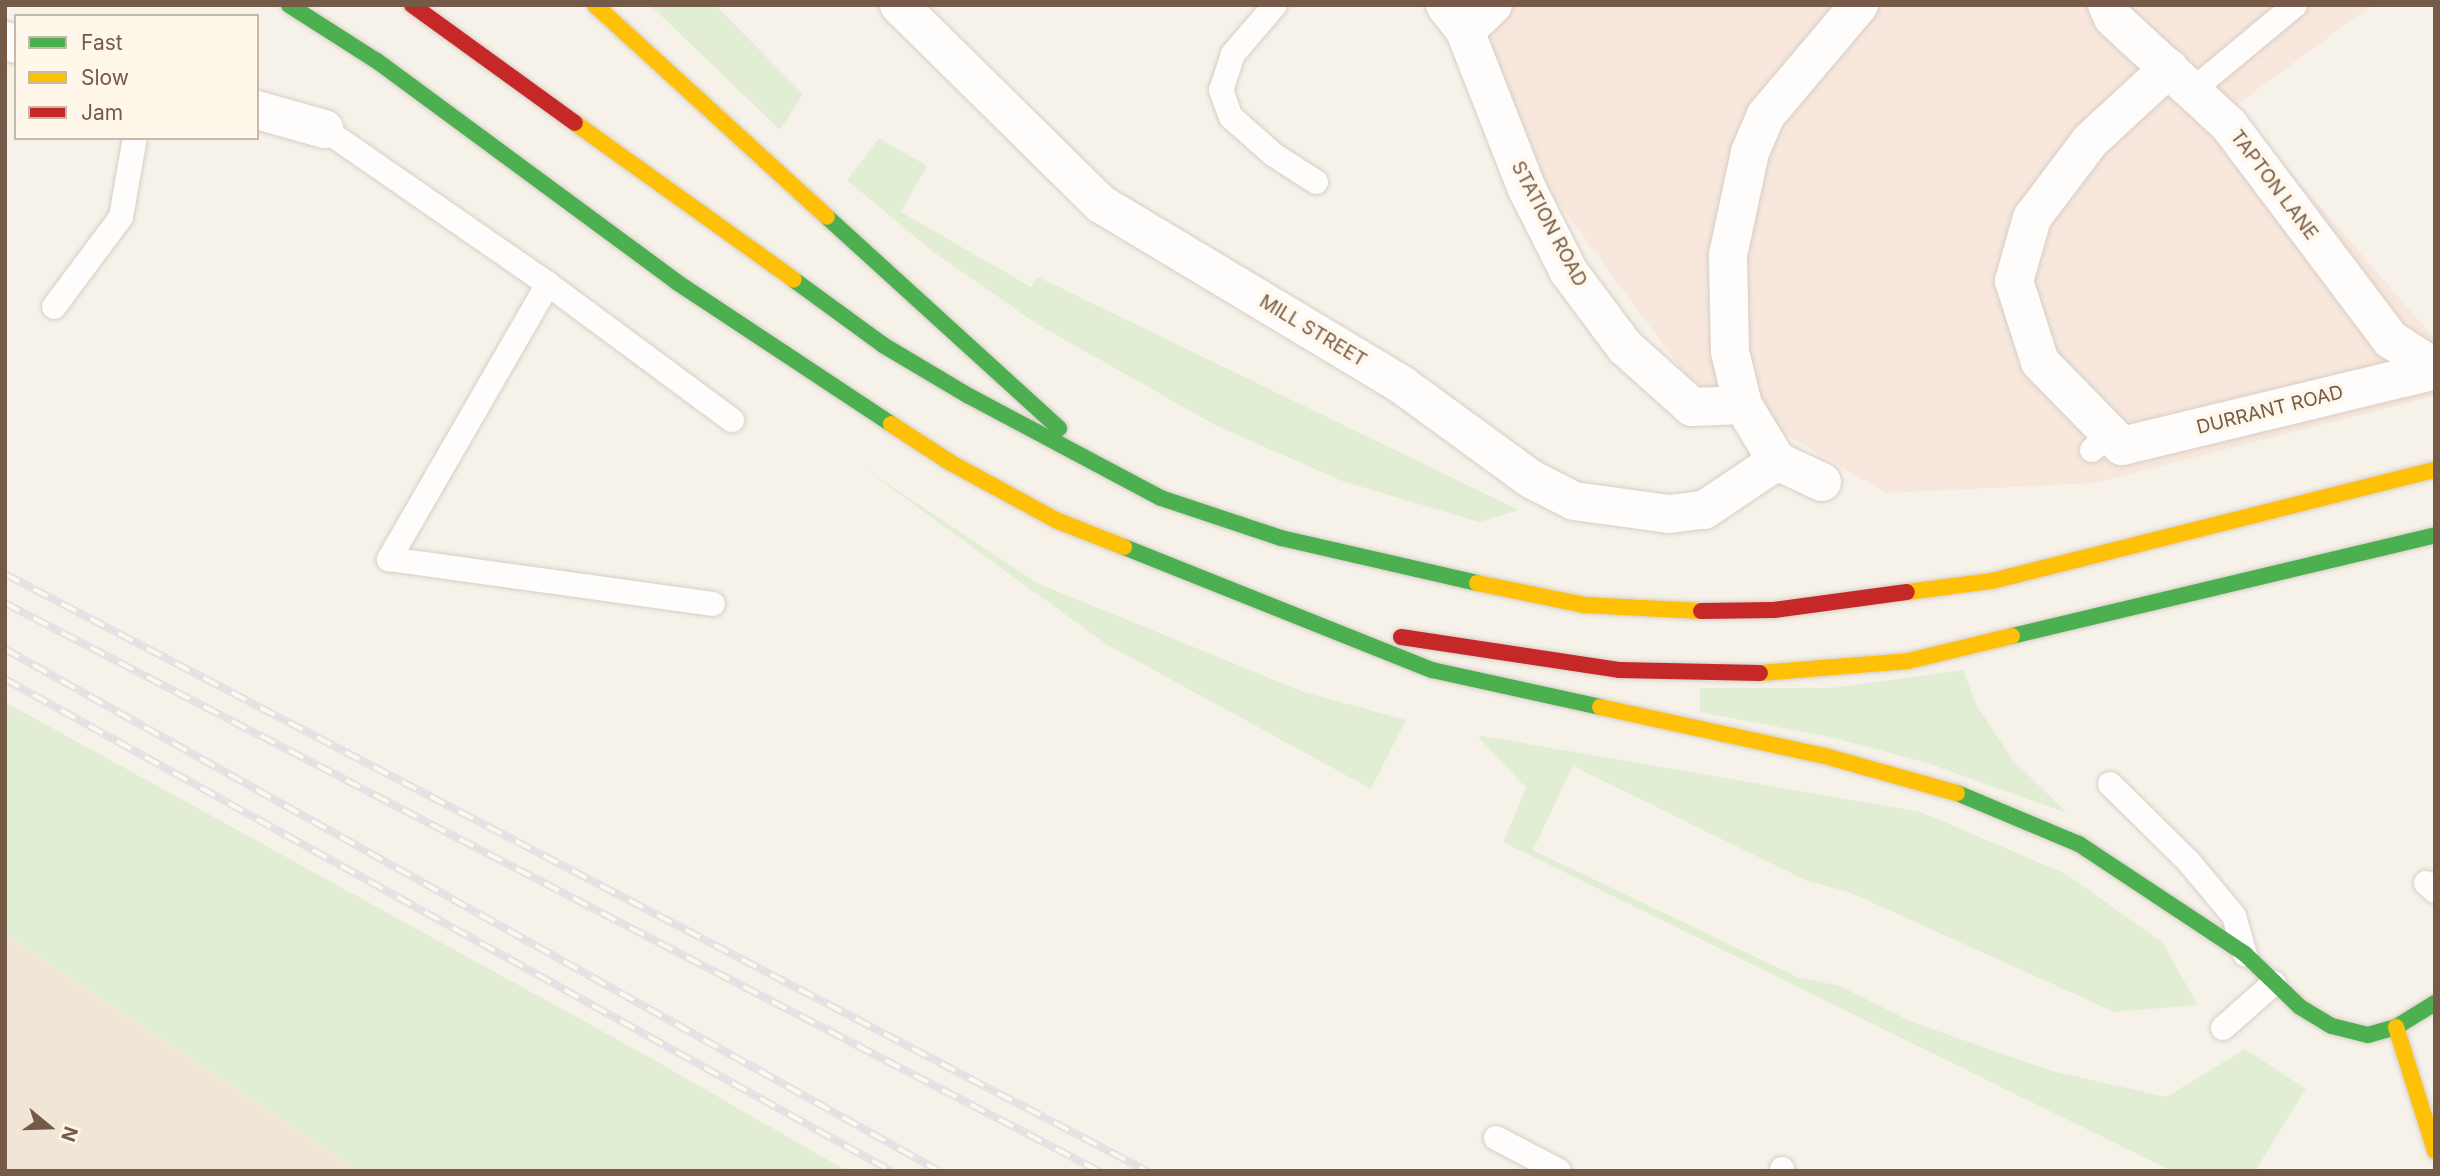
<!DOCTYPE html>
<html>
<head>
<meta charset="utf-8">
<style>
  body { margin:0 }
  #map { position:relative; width:2440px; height:1176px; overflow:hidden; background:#f7f2e9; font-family:Inter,sans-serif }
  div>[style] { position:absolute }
  .residential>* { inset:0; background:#f1e5d6 }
  .commercial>* { inset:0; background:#f8e7dc }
  .green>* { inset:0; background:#e2eed3 }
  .roads { filter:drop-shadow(0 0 2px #d6cec6) drop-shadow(0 0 2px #d6cec6) }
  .lane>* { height:24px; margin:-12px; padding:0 12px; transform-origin:12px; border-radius:12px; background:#fefdfc }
  .street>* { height:38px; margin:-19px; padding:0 19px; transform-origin:19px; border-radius:19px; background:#fefdfc }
  .fast>* { height:16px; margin:-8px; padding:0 8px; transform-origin:8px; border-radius:8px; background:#4caf50 }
  .slow>* { height:16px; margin:-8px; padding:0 8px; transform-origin:8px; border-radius:8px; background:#ffc107 }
  .jam>* { height:16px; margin:-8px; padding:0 8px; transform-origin:8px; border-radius:8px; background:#c62828 }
  .rail>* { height:8px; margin-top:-4px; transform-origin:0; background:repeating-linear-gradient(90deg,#fff7ea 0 16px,#e4e1e5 0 32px); box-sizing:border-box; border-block:2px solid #e4e1e5 }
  span { translate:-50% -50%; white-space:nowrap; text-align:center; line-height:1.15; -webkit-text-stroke:7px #fff7ea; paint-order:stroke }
  .street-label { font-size:19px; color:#765a48 }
  .frame { position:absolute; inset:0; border:7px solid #765a48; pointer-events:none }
  .legend { position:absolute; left:14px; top:14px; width:245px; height:126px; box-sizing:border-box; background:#fff7ea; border:2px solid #c8b8a9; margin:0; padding:9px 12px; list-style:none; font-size:21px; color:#765a48 }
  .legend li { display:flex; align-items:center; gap:14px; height:35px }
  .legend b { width:35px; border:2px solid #c8b8a9 }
  .north { position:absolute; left:14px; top:1092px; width:70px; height:70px; -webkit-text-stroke:5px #fff7ea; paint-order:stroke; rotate:109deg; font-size:19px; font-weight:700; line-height:28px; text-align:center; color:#765a48 }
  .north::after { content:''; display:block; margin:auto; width:24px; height:32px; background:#765a48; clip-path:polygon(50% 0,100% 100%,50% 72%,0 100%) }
</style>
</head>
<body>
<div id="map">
  <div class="residential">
    <div style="clip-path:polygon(5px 934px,168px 1044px,357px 1171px,5px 1171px)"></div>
  </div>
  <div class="commercial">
    <div style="clip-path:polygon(1468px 5px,2372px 5px,2234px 107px,2435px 339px,2435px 396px,2094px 483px,1886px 493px,1687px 377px,1544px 183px)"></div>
  </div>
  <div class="green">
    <div style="clip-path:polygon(650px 5px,715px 5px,803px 94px,780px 130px)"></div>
    <div style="clip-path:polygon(879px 138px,927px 166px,901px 212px,1031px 287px,1038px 277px,1519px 510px,1479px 522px,1342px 481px,1215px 425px,1037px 324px,932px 251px,847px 180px)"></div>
    <div style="clip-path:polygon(858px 464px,1037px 583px,1304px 692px,1406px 720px,1371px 789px,1106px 644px)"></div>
    <div style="clip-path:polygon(1963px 670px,1977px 706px,2013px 760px,2067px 813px,1927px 763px,1834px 738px,1700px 712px,1700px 688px,1831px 688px)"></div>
    <div style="clip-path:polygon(5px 702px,649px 1057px,847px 1171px,357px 1171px,5px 934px)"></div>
    <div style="clip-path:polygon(1477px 735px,1921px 812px,2066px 874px,2162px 942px,2198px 1005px,2114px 1012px,1849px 892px,1807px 881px,1573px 766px,1533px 850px,1797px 977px,1840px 986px,1912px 1022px,2052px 1071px,2166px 1097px,2245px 1049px,2306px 1089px,2255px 1171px,2172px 1171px,1503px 842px,1526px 788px)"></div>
  </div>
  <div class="roads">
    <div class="lane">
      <div style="left:1275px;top:5px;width:65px;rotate:130.6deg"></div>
      <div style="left:1233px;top:54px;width:38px;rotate:108deg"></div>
      <div style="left:1221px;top:90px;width:29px;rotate:70deg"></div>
      <div style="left:1231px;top:117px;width:57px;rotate:41.5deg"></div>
      <div style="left:1274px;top:155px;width:50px;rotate:32.7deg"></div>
      <div style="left:2194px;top:89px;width:131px;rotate:-39.7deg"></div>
      <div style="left:324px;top:129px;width:272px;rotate:34.7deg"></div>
      <div style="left:548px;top:284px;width:318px;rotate:120deg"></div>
      <div style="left:389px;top:559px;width:327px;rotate:7.9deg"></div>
      <div style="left:548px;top:284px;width:229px;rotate:36.5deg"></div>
      <div style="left:54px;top:307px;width:112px;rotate:-53.3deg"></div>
      <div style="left:121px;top:217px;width:80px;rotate:-80deg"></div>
      <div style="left:2092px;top:450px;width:25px;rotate:-43deg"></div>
      <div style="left:2110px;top:784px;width:111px;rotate:44.6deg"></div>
      <div style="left:2189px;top:862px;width:70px;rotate:50.2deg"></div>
      <div style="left:2234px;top:916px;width:40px;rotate:74deg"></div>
      <div style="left:2426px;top:883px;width:12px;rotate:42deg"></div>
      <div style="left:2223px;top:1028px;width:68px;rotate:-41.4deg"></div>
      <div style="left:1496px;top:1138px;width:71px;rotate:27.6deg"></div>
      <div style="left:1782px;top:1171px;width:2px;rotate:-90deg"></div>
    </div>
    <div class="street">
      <div style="left:899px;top:5px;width:284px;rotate:44.6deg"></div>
      <div style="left:1101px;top:204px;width:351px;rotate:31deg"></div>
      <div style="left:1402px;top:385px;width:160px;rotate:36.1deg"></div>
      <div style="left:1531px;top:479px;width:48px;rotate:27.1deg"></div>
      <div style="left:1574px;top:501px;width:96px;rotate:7.8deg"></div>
      <div style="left:1669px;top:514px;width:35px;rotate:-7deg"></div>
      <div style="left:1704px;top:510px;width:88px;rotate:-33.9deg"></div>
      <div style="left:1445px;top:5px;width:33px;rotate:52deg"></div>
      <div style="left:1465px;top:31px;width:170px;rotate:68.6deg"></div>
      <div style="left:1527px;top:189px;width:93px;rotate:63.2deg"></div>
      <div style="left:1569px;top:272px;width:94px;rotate:53.3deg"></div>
      <div style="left:1625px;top:347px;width:90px;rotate:41.8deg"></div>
      <div style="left:1692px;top:407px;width:51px;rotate:-2.2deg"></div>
      <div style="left:2107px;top:5px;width:14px;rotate:65deg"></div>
      <div style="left:2113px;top:18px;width:158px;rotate:42.7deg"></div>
      <div style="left:2229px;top:125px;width:268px;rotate:53deg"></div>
      <div style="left:2390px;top:339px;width:54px;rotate:32.8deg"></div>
      <div style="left:1465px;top:31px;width:38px;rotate:-43deg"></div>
      <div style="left:5px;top:41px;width:11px;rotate:15deg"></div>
      <div style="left:2169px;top:68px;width:108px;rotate:137.3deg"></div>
      <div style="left:2090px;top:141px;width:96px;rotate:127deg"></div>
      <div style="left:2032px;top:218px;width:66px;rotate:105.9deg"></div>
      <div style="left:2014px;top:281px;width:85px;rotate:72.2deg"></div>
      <div style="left:2040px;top:362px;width:117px;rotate:45.7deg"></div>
      <div style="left:2122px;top:446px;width:322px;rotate:-13.6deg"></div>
      <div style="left:257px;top:110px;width:70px;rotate:15.8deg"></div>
      <div style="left:1822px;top:482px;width:50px;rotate:-155deg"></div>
      <div style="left:1777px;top:461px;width:66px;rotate:-121.3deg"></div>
      <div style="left:1743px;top:405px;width:55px;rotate:-103.8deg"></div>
      <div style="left:1730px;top:352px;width:97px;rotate:-91.2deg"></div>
      <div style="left:1728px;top:255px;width:105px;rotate:-77.9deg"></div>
      <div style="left:1750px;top:152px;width:40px;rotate:-66.6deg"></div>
      <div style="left:1766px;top:115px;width:144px;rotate:-49.8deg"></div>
    </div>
    <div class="fast">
      <div style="left:289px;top:5px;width:104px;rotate:32.5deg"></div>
      <div style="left:377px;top:61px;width:370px;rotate:36.4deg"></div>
      <div style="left:675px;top:281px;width:259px;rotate:33.5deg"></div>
      <div style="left:827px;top:217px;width:314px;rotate:42.3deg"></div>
      <div style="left:794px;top:280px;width:110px;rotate:36.1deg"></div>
      <div style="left:883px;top:345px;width:100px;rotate:30.7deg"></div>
      <div style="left:969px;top:396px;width:217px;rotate:28deg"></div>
      <div style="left:1161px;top:498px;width:126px;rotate:18.4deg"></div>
      <div style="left:1281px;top:538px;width:201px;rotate:12.9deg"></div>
      <div style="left:1124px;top:547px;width:332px;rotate:21.8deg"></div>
      <div style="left:1432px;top:670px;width:172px;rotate:12.4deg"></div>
      <div style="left:2012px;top:636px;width:435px;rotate:-13.4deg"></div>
      <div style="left:1957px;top:793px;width:132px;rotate:22.7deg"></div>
      <div style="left:2079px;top:844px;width:199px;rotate:33.5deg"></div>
      <div style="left:2245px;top:954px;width:76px;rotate:43.9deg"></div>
      <div style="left:2300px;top:1007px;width:37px;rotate:31deg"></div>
      <div style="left:2332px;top:1026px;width:37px;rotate:14deg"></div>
      <div style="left:2368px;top:1035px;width:29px;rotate:-16deg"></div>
      <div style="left:2396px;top:1027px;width:46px;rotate:-31.6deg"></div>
    </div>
    <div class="slow">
      <div style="left:595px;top:5px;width:314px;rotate:42.4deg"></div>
      <div style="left:575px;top:123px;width:269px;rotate:35.6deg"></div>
      <div style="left:891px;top:424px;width:72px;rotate:33deg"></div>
      <div style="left:951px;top:463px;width:122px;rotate:28.5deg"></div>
      <div style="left:1058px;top:521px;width:71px;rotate:21.5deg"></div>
      <div style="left:1477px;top:583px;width:109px;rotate:11.6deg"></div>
      <div style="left:1584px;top:605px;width:117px;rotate:2.9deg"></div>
      <div style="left:1907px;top:592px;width:86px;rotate:-7.4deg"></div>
      <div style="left:1992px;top:581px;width:457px;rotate:-14.1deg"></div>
      <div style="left:1760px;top:673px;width:148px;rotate:-4.6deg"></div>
      <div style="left:1908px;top:661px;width:107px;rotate:-13.5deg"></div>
      <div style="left:1600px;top:707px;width:230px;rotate:12.3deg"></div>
      <div style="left:1825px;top:756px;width:137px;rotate:15.7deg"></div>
      <div style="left:2396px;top:1027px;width:130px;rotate:72.5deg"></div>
    </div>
    <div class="jam">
      <div style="left:412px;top:5px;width:201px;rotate:35.9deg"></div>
      <div style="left:1701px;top:611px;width:73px;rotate:-0.8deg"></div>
      <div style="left:1774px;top:610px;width:134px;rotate:-7.7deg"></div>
      <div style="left:1401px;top:637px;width:220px;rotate:8.6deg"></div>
      <div style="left:1619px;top:670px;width:141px;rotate:1.2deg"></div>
    </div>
  </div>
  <div class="rail">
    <div style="left:5px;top:574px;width:1289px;rotate:27.6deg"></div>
    <div style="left:5px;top:603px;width:1233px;rotate:27.44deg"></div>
    <div style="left:5px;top:649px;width:1070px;rotate:29.2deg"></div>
    <div style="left:5px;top:679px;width:1013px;rotate:29.04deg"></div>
  </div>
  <div class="street-label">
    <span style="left:2274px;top:185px;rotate:53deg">TAPTON LANE</span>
    <span style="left:1549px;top:224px;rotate:62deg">STATION ROAD</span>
    <span style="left:1313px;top:331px;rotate:31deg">MILL STREET</span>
    <span style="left:2270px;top:410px;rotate:-14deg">DURRANT ROAD</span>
  </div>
  <div class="frame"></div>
  <ul class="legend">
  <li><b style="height:9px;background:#4caf50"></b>Fast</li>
  <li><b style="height:9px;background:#ffc107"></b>Slow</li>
  <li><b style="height:9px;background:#c62828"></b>Jam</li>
  </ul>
  <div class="north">N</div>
</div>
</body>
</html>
